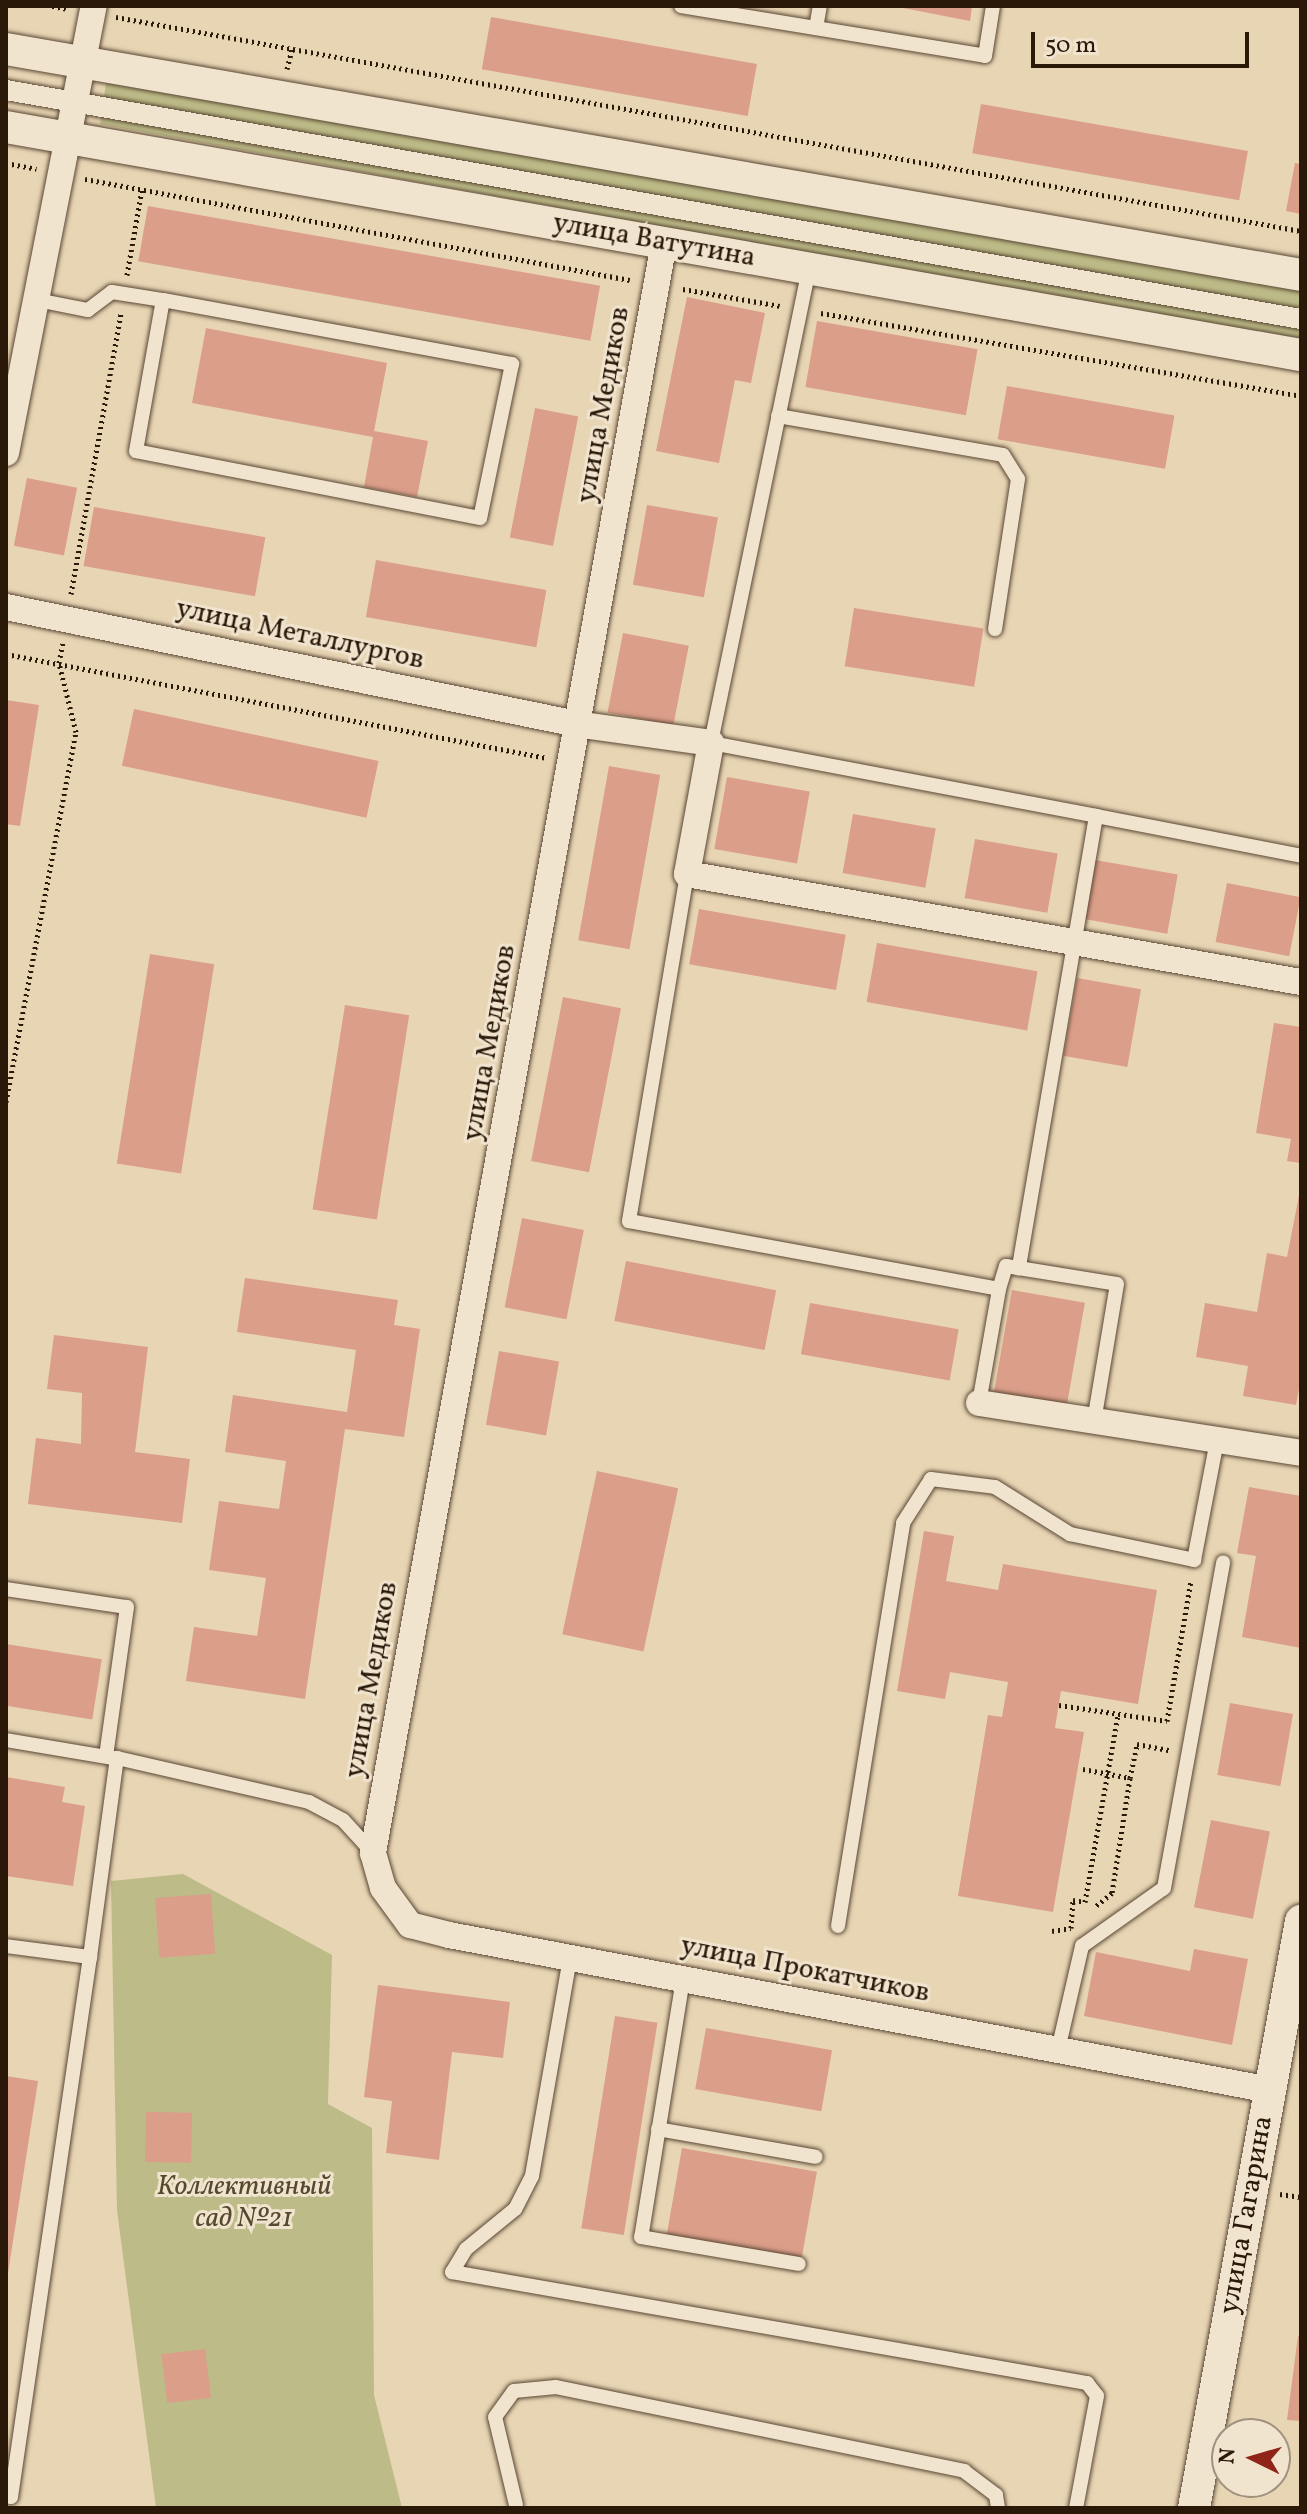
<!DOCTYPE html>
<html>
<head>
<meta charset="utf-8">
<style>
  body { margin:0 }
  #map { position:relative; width:1307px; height:2514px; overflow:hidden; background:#e8d5b4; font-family:Vollkorn,serif }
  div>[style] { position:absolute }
  .green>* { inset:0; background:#bdbb88 }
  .building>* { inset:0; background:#db9e89; transform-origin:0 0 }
  .path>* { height:5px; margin-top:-2.5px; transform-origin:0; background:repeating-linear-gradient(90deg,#2a1809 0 2px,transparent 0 6px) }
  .roads { filter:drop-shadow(0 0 2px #5a4734) drop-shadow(0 0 2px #5a4734) }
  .service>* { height:14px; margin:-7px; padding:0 7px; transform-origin:7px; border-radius:7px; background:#f0e4ce }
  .pedestrian>* { height:20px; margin:-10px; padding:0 10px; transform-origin:10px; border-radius:10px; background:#f0e4ce }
  .minor>* { height:26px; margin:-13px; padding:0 13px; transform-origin:13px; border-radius:13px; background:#f0e4ce }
  .tertiary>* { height:32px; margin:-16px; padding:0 16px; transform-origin:16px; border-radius:16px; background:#f0e4ce }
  span { translate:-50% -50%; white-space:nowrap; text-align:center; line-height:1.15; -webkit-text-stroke:6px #f0e4ce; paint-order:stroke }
  .street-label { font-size:28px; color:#2a1809 }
  .park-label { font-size:28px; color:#56492f; font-style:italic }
  .frame { position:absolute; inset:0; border:8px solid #2a1809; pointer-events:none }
  .north { position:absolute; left:1211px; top:2418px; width:80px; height:80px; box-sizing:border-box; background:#f0e4ce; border:2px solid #a1927f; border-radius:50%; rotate:275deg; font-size:22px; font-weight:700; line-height:32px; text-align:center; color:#2a1809 }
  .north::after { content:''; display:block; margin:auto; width:28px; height:36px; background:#8f2418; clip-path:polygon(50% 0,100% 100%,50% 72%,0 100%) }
  .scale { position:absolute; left:1031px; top:32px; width:218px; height:36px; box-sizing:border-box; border:4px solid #2a1809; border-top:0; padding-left:10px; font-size:24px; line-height:28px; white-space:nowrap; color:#2a1809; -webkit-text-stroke:6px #f0e4ce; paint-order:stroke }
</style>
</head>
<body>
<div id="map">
  <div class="green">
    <div style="clip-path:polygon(106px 83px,1301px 290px,1301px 343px,100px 124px)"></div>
    <div style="clip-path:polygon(183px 1874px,332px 1955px,328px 2104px,372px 2128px,374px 2395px,402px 2508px,156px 2508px,117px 2210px,111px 1881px)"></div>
  </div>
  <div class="building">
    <div style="clip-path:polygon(893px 6px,972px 6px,970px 21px)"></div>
    <div style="left:491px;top:17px;width:270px;height:53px;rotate:10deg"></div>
    <div style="left:981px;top:104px;width:271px;height:50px;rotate:10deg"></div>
    <div style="clip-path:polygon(1295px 163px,1301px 164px,1301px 214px,1286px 211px)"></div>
    <div style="left:148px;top:206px;width:459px;height:56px;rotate:10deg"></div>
    <div style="clip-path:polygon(687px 297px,765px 313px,751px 383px,735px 380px,719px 463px,656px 451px)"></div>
    <div style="left:817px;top:321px;width:163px;height:67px;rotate:10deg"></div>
    <div style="clip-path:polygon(206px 328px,387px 363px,374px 431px,428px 441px,417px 497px,364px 487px,373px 437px,192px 403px)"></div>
    <div style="left:1007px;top:386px;width:170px;height:54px;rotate:10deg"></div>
    <div style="left:535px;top:408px;width:44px;height:132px;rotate:11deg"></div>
    <div style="left:27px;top:478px;width:51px;height:69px;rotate:11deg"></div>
    <div style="left:647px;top:505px;width:72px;height:81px;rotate:10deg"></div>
    <div style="left:94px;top:507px;width:174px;height:60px;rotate:10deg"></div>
    <div style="left:376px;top:560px;width:173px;height:58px;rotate:10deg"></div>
    <div style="left:854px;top:608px;width:131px;height:59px;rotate:9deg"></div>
    <div style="left:623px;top:633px;width:67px;height:81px;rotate:11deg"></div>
    <div style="clip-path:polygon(6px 700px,39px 705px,20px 826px,6px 824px)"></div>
    <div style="left:134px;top:709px;width:250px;height:58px;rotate:12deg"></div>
    <div style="left:609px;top:766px;width:52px;height:177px;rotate:10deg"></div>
    <div style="left:727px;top:777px;width:84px;height:73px;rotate:10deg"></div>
    <div style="left:853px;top:814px;width:84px;height:60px;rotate:10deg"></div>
    <div style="left:975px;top:839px;width:84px;height:60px;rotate:10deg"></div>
    <div style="left:1095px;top:860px;width:84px;height:60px;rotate:10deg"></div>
    <div style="left:1227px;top:883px;width:75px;height:60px;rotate:11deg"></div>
    <div style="left:699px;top:909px;width:149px;height:56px;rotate:10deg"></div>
    <div style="left:877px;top:943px;width:163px;height:60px;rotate:10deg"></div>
    <div style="left:150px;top:954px;width:65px;height:212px;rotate:9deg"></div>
    <div style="left:1077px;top:978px;width:65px;height:79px;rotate:10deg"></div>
    <div style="left:563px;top:997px;width:59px;height:167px;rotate:11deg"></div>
    <div style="left:345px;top:1005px;width:65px;height:207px;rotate:9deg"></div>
    <div style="clip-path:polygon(1274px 1023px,1301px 1027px,1301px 1163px,1287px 1161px,1291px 1139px,1256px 1133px)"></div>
    <div style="clip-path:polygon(1301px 1185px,1301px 1378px,1296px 1405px,1243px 1396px,1248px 1366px,1196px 1357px,1205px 1303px,1257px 1312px,1267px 1253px,1287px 1257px)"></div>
    <div style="left:522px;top:1218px;width:63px;height:91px;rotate:11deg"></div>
    <div style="left:626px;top:1261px;width:153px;height:61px;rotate:11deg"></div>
    <div style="clip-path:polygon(245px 1278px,398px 1300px,394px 1325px,420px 1329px,404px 1437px,345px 1429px,305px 1699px,186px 1681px,194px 1627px,257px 1636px,266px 1578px,209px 1570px,219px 1501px,279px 1509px,286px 1461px,225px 1452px,233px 1395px,347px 1412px,356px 1350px,237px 1332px)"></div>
    <div style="left:1012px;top:1290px;width:74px;height:106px;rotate:10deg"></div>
    <div style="left:810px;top:1303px;width:151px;height:52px;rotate:10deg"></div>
    <div style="clip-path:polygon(54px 1335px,148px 1347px,135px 1452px,190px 1459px,182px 1523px,28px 1504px,36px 1438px,81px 1444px,82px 1393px,47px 1389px)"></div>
    <div style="left:499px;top:1351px;width:61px;height:75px;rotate:10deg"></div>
    <div style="left:597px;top:1471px;width:83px;height:167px;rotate:12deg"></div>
    <div style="clip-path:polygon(1249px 1487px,1301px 1496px,1301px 1648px,1242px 1637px,1256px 1556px,1237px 1553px)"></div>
    <div style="clip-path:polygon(924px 1531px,954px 1536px,946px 1581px,998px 1590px,1003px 1564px,1157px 1590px,1138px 1704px,1061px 1691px,1055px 1728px,1084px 1732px,1053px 1912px,958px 1896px,988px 1715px,1002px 1717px,1008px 1682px,950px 1672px,945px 1699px,897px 1691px)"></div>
    <div style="left:6px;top:1644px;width:97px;height:61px;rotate:9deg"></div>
    <div style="left:1230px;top:1703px;width:64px;height:73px;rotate:10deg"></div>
    <div style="clip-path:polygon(6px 1777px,65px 1787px,62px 1802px,85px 1806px,73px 1886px,6px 1876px)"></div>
    <div style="left:1211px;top:1820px;width:60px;height:89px;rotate:11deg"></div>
    <div style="left:211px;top:1894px;width:60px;height:56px;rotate:86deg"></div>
    <div style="clip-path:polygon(1194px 1949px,1248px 1959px,1232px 2045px,1084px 2016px,1096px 1952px,1190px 1971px)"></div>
    <div style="clip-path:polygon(378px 1985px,510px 2002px,503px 2058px,452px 2052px,439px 2160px,386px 2153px,392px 2101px,364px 2097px)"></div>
    <div style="left:615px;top:2016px;width:43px;height:215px;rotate:9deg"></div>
    <div style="left:706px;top:2028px;width:128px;height:62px;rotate:10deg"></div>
    <div style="clip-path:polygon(6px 2076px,38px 2081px,8px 2273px,6px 2273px)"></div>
    <div style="left:146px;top:2112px;width:46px;height:50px;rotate:1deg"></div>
    <div style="left:682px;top:2148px;width:137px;height:88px;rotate:10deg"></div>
    <div style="clip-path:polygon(1298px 2336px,1301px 2337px,1301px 2421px,1287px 2420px)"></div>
    <div style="left:205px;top:2349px;width:49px;height:44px;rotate:83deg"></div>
  </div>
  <div class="path">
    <div style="left:52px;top:6px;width:15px;rotate:11deg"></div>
    <div style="left:116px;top:17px;width:1204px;rotate:10.24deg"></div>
    <div style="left:287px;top:69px;width:21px;rotate:-76deg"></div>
    <div style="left:6px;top:163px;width:31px;rotate:11deg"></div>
    <div style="left:85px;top:179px;width:554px;rotate:10.5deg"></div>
    <div style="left:127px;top:275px;width:87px;rotate:-80.1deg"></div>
    <div style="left:683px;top:289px;width:98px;rotate:9.9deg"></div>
    <div style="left:821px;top:313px;width:487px;rotate:9.8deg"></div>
    <div style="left:71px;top:594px;width:286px;rotate:-79.9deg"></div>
    <div style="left:6px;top:654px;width:551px;rotate:10.88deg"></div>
    <div style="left:6px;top:1102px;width:377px;rotate:-79.3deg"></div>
    <div style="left:76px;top:732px;width:71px;rotate:-103.8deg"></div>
    <div style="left:59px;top:663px;width:20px;rotate:-79deg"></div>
    <div style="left:1059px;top:1705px;width:109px;rotate:8.4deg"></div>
    <div style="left:1167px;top:1721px;width:143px;rotate:-80.3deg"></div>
    <div style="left:1083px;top:1769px;width:48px;rotate:10.8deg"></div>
    <div style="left:1130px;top:1778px;width:116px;rotate:98.9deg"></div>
    <div style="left:1112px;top:1893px;width:22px;rotate:141deg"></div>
    <div style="left:1130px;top:1778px;width:35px;rotate:-78deg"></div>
    <div style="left:1137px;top:1744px;width:33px;rotate:11deg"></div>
    <div style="left:1052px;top:1931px;width:19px;rotate:-9deg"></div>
    <div style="left:1071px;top:1928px;width:28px;rotate:-86deg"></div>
    <div style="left:1073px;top:1900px;width:12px;rotate:9deg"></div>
    <div style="left:1085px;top:1902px;width:191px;rotate:-80deg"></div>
    <div style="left:1280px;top:2194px;width:21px;rotate:8deg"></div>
  </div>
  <div class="roads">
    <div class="service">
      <div style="left:681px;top:6px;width:308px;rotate:9.3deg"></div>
      <div style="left:985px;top:56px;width:51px;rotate:-80.9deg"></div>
      <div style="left:816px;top:28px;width:22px;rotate:-80deg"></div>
      <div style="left:809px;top:269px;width:484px;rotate:101.7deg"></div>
      <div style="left:711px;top:743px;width:392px;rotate:10.7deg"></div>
      <div style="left:1096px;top:816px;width:459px;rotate:99.7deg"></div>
      <div style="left:37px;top:300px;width:52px;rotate:11.1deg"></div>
      <div style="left:88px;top:310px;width:30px;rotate:-37deg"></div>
      <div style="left:112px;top:292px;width:52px;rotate:8.9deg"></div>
      <div style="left:163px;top:300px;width:355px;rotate:10.4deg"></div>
      <div style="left:512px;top:364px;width:157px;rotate:101.7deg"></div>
      <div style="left:480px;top:518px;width:350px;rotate:-169deg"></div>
      <div style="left:136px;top:451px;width:153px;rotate:-79.9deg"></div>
      <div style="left:778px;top:416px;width:228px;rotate:9.8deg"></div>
      <div style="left:1003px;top:455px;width:28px;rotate:58deg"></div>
      <div style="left:1018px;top:479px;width:152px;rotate:98.7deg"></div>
      <div style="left:1096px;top:816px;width:209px;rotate:11deg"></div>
      <div style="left:687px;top:874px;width:352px;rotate:99.5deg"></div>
      <div style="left:629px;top:1221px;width:376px;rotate:10.4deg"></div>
      <div style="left:999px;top:1289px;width:24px;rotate:-73deg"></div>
      <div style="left:1006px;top:1266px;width:112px;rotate:9.2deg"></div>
      <div style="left:1117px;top:1284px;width:140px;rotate:99.5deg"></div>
      <div style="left:979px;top:1403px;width:116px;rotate:-80deg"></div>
      <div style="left:6px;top:1589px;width:122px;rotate:8.5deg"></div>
      <div style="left:127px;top:1607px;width:150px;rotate:98deg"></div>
      <div style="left:6px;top:1740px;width:108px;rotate:9.6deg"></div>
      <div style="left:838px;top:1926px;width:408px;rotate:-80.8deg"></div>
      <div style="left:903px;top:1523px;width:52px;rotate:-57.5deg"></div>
      <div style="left:931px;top:1479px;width:64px;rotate:7.1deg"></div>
      <div style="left:995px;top:1487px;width:89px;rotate:32.1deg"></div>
      <div style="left:1070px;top:1534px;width:127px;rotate:11.8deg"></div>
      <div style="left:1194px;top:1560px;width:121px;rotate:-79.1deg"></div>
      <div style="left:6px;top:1946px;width:85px;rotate:7.5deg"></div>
      <div style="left:90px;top:1957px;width:201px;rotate:-82.3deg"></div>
      <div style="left:117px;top:1758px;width:197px;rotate:12.9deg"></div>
      <div style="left:309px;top:1802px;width:38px;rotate:28deg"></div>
      <div style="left:343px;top:1820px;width:45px;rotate:47.7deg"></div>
      <div style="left:570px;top:1958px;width:221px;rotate:99.9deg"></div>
      <div style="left:532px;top:2176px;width:37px;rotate:117deg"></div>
      <div style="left:515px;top:2209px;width:63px;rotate:140.8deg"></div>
      <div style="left:466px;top:2249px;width:27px;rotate:121deg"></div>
      <div style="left:452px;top:2272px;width:645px;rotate:9.92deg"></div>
      <div style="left:1087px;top:2383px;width:16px;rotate:52deg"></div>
      <div style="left:1097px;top:2396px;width:114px;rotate:100.6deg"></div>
      <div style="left:683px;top:1979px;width:261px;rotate:99.2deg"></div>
      <div style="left:641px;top:2237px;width:160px;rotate:9.7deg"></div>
      <div style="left:1058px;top:2050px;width:107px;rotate:-77deg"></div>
      <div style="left:1082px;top:1946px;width:100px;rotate:-35.3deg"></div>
      <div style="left:1164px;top:1888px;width:331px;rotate:-79.7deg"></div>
      <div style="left:658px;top:2129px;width:160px;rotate:10deg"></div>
      <div style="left:6px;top:2496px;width:5px;rotate:11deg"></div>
      <div style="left:11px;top:2497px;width:546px;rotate:-81.68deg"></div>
      <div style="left:516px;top:2505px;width:90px;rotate:-103.4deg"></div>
      <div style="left:495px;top:2417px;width:32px;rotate:-54deg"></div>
      <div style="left:514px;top:2391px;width:42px;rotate:-5.4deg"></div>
      <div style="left:556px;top:2387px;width:417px;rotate:11.6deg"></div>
      <div style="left:964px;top:2471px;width:40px;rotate:37deg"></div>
      <div style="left:996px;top:2495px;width:13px;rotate:81deg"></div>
    </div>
    <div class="pedestrian">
      <div style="left:6px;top:90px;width:1315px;rotate:10.03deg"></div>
    </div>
    <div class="minor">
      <div style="left:664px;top:243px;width:1636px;rotate:100.25deg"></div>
      <div style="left:373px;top:1853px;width:36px;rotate:74deg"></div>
      <div style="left:383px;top:1888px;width:46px;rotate:53.9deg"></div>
      <div style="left:410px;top:1925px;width:40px;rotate:14.4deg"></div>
      <div style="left:449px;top:1935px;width:836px;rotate:10.69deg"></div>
      <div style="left:6px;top:453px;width:456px;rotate:-78.9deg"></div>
      <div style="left:6px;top:607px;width:588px;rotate:11.58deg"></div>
      <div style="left:582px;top:725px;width:130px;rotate:7.9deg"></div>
      <div style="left:711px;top:743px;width:133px;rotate:100.4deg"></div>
      <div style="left:687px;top:874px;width:623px;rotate:9.98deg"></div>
      <div style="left:979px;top:1403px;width:326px;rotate:8.8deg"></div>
    </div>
    <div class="tertiary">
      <div style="left:6px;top:49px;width:1315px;rotate:9.9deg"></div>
      <div style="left:6px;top:127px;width:1315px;rotate:9.99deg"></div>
      <div style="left:1194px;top:2508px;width:597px;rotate:-79.67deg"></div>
    </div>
  </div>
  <div class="street-label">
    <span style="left:654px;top:241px;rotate:10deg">улица Ватутина</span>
    <span style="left:604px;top:405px;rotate:-80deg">улица Медиков</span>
    <span style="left:300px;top:635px;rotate:12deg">улица Металлургов</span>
    <span style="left:490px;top:1043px;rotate:-80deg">улица Медиков</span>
    <span style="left:372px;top:1680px;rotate:-80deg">улица Медиков</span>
    <span style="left:805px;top:1970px;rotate:11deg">улица Прокатчиков</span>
    <span style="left:1247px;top:2215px;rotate:-80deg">улица Гагарина</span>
  </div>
  <div class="park-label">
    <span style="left:244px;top:2203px">Коллективный<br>сад №21</span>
  </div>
  <div class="frame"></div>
  <div class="north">N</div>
  <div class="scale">50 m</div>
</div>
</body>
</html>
